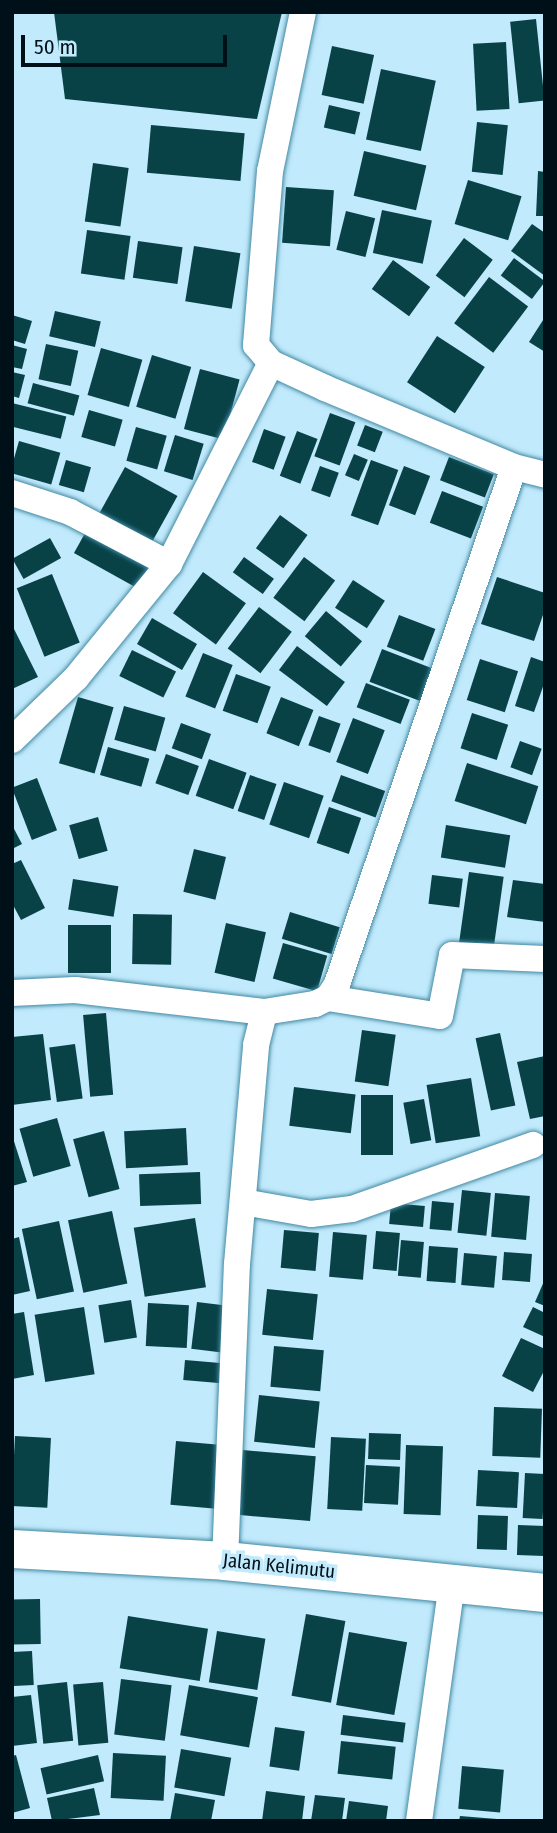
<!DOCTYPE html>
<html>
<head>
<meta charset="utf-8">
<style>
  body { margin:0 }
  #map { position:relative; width:557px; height:1833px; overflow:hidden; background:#c1eafc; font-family:"Fira Sans Condensed",sans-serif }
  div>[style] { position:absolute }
  .building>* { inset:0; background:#084247; transform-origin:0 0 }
  .roads { filter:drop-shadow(0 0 2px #4289a3) drop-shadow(0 0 2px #4289a3) }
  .street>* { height:26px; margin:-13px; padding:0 13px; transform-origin:13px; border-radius:13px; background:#fff }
  .secondary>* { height:38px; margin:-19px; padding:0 19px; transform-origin:19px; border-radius:19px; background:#fff }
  span { translate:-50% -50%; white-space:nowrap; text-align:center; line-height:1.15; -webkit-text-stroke:7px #c1eafc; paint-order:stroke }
  .street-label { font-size:19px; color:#001018 }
  .frame { position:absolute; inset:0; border:14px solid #001018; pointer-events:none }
  .scale { position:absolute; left:21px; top:35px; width:206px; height:32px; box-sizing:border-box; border:4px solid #001018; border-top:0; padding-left:9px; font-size:21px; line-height:24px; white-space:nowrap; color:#001018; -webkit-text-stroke:5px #c1eafc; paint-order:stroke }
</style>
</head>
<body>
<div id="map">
  <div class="building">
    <div style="clip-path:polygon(54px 12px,282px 12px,257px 119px,65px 99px)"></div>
    <div style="left:536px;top:19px;width:82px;height:26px;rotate:84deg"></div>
    <div style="left:506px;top:42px;width:67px;height:33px;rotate:87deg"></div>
    <div style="left:332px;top:46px;width:43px;height:50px;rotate:12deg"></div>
    <div style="left:381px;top:69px;width:56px;height:72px;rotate:12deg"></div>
    <div style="left:329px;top:105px;width:32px;height:23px;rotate:13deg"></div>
    <div style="left:477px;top:122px;width:31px;height:50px;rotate:6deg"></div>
    <div style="left:151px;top:125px;width:94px;height:48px;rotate:5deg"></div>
    <div style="left:364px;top:151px;width:64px;height:46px;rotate:13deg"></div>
    <div style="left:93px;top:163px;width:36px;height:59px;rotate:8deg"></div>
    <div style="clip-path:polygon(538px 171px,545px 172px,545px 216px,536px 216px)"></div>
    <div style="left:468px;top:180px;width:56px;height:46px;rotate:17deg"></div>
    <div style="left:286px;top:187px;width:48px;height:56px;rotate:4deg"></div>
    <div style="left:382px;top:210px;width:51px;height:44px;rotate:12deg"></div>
    <div style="left:346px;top:211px;width:30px;height:40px;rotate:14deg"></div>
    <div style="clip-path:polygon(532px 224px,545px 233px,545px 276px,511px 251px)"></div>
    <div style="left:87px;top:230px;width:44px;height:44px;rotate:8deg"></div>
    <div style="left:464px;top:238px;width:36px;height:47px;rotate:37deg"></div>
    <div style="left:138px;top:241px;width:45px;height:37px;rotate:8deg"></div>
    <div style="left:194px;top:246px;width:47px;height:56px;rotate:9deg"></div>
    <div style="left:514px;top:258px;width:39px;height:22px;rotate:37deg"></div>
    <div style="left:393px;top:260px;width:46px;height:36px;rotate:36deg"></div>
    <div style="left:489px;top:277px;width:49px;height:58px;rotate:37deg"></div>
    <div style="left:55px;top:311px;width:47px;height:26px;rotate:13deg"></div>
    <div style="clip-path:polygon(12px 315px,32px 321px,25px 344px,12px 340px)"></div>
    <div style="clip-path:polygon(545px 317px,545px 352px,529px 342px)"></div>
    <div style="left:437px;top:336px;width:57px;height:55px;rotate:33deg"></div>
    <div style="left:46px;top:344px;width:33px;height:36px;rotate:12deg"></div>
    <div style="clip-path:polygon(12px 345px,27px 349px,22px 369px,12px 367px)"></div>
    <div style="left:101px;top:348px;width:43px;height:49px;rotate:16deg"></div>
    <div style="left:152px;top:355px;width:41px;height:54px;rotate:17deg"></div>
    <div style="left:200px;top:369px;width:41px;height:62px;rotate:15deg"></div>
    <div style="clip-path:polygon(12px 372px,25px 375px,19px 398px,12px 396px)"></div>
    <div style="left:33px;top:383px;width:48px;height:21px;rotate:15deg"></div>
    <div style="left:12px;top:403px;width:56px;height:23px;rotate:14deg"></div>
    <div style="left:89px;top:410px;width:35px;height:28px;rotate:16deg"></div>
    <div style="left:330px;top:413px;width:27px;height:46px;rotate:20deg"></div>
    <div style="left:365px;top:425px;width:19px;height:22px;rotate:21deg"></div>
    <div style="left:136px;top:427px;width:32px;height:35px;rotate:16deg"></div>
    <div style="left:264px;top:429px;width:23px;height:35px;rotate:20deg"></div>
    <div style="left:297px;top:431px;width:22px;height:48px;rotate:21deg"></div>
    <div style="left:175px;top:435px;width:30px;height:38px;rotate:17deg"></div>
    <div style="left:19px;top:441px;width:43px;height:33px;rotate:16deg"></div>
    <div style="left:354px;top:454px;width:15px;height:23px;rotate:23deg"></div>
    <div style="left:449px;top:457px;width:48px;height:25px;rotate:21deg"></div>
    <div style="left:66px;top:460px;width:26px;height:26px;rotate:16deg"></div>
    <div style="left:371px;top:460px;width:29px;height:59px;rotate:20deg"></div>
    <div style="left:320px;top:466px;width:20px;height:26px;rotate:20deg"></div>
    <div style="left:404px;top:466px;width:28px;height:42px;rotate:21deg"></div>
    <div style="left:125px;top:467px;width:60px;height:52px;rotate:29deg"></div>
    <div style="left:442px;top:491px;width:44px;height:34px;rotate:21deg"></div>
    <div style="left:280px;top:515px;width:34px;height:41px;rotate:36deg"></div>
    <div style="left:89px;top:526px;width:73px;height:31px;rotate:29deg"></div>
    <div style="left:50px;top:538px;width:23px;height:43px;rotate:61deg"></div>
    <div style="left:244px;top:557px;width:37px;height:19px;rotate:36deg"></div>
    <div style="left:304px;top:557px;width:39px;height:51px;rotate:37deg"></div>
    <div style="left:203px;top:572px;width:53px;height:51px;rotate:36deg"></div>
    <div style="left:52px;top:574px;width:74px;height:38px;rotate:68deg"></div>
    <div style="clip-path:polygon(497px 577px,545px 593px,545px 609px,534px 641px,481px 624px)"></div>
    <div style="left:353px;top:580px;width:38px;height:33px;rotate:33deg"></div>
    <div style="left:259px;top:607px;width:41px;height:52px;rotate:37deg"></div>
    <div style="left:326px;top:611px;width:47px;height:33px;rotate:40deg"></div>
    <div style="left:399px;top:615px;width:39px;height:34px;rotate:21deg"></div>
    <div style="left:152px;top:618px;width:52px;height:30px;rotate:30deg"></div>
    <div style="clip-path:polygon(12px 625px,38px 677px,12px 689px)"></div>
    <div style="left:297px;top:646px;width:60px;height:30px;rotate:37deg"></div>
    <div style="left:382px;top:649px;width:57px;height:35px;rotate:21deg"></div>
    <div style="left:132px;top:650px;width:49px;height:29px;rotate:26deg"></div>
    <div style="left:203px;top:653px;width:32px;height:47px;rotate:22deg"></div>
    <div style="clip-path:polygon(531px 657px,545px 662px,545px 681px,534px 712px,515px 706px)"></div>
    <div style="left:480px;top:659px;width:40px;height:43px;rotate:18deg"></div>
    <div style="left:236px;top:674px;width:37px;height:39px;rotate:20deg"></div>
    <div style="left:366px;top:683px;width:47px;height:26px;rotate:21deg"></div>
    <div style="left:78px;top:697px;width:37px;height:69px;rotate:16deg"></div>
    <div style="left:281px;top:697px;width:35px;height:39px;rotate:22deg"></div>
    <div style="left:124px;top:706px;width:43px;height:35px;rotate:16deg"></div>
    <div style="left:472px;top:713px;width:38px;height:37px;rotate:18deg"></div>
    <div style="left:319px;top:716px;width:23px;height:31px;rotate:20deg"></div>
    <div style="left:353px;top:718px;width:34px;height:47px;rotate:21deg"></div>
    <div style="left:181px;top:723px;width:32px;height:27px;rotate:20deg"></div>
    <div style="left:520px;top:741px;width:23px;height:28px;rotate:20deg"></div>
    <div style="left:108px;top:747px;width:43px;height:29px;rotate:16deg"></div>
    <div style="left:166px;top:754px;width:35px;height:31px;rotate:20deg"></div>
    <div style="left:209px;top:759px;width:40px;height:39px;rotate:20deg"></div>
    <div style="left:467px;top:763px;width:75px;height:40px;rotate:18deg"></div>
    <div style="left:250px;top:775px;width:28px;height:38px;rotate:19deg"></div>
    <div style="left:341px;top:775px;width:47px;height:28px;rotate:20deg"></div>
    <div style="left:37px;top:778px;width:56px;height:27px;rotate:69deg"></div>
    <div style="left:284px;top:782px;width:42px;height:45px;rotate:19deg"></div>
    <div style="left:329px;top:807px;width:34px;height:38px;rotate:19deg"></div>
    <div style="left:98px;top:817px;width:35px;height:30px;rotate:74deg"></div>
    <div style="clip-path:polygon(12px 825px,22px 844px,12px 849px)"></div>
    <div style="left:446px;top:825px;width:65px;height:33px;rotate:9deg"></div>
    <div style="left:194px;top:849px;width:33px;height:44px;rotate:14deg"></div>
    <div style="clip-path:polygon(21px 860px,45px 908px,21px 920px,12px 903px,12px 864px)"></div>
    <div style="left:469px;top:872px;width:35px;height:78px;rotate:8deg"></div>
    <div style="left:432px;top:875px;width:31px;height:29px;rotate:7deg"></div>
    <div style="left:73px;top:879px;width:46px;height:31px;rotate:9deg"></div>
    <div style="clip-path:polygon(513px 880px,545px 884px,545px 922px,507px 917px)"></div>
    <div style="left:290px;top:912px;width:52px;height:28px;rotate:17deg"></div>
    <div style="left:133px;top:914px;width:39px;height:50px;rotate:1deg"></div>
    <div style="left:226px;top:923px;width:41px;height:51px;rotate:13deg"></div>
    <div style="left:68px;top:925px;width:43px;height:48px"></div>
    <div style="left:283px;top:943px;width:46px;height:37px;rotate:16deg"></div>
    <div style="left:106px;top:1013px;width:82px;height:23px;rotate:85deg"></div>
    <div style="left:362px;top:1030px;width:34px;height:52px;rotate:8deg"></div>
    <div style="left:500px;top:1033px;width:74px;height:25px;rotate:78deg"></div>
    <div style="clip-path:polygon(43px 1034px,51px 1100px,12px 1105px,12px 1037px)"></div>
    <div style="left:75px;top:1044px;width:55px;height:26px;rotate:82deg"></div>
    <div style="clip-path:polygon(545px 1056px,545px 1116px,530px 1119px,517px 1062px)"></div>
    <div style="left:471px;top:1078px;width:59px;height:45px;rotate:81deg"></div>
    <div style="left:294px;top:1087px;width:62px;height:39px;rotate:7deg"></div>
    <div style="left:361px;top:1095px;width:32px;height:60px"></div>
    <div style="left:424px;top:1099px;width:42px;height:21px;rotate:80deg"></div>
    <div style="left:57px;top:1118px;width:50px;height:39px;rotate:74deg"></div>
    <div style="left:186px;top:1128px;width:37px;height:62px;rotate:87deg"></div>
    <div style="left:104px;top:1131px;width:60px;height:32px;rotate:75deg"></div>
    <div style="clip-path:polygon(12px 1135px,27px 1182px,12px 1186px)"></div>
    <div style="left:200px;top:1172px;width:32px;height:61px;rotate:88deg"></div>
    <div style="left:462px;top:1190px;width:29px;height:43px;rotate:6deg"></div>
    <div style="left:495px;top:1193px;width:35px;height:44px;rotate:5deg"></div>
    <div style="left:432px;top:1201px;width:22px;height:28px;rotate:5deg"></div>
    <div style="left:391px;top:1203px;width:34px;height:21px;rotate:5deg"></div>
    <div style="left:112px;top:1211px;width:74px;height:45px;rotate:78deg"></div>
    <div style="left:195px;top:1218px;width:70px;height:62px;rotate:81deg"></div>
    <div style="left:59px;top:1221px;width:72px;height:38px;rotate:78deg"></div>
    <div style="left:284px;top:1230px;width:35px;height:38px;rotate:5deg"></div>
    <div style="left:376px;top:1231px;width:24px;height:38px;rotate:5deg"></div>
    <div style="left:333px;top:1232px;width:34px;height:45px;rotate:5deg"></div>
    <div style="clip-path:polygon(19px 1237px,30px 1291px,12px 1295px,12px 1239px)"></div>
    <div style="left:401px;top:1240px;width:23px;height:36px;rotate:5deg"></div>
    <div style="left:429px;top:1246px;width:29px;height:35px;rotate:4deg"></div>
    <div style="left:504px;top:1252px;width:28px;height:28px;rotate:4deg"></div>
    <div style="left:464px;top:1253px;width:33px;height:32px;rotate:5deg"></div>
    <div style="clip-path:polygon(545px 1279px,545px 1306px,535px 1302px)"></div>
    <div style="left:267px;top:1289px;width:51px;height:46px;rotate:6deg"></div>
    <div style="left:131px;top:1300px;width:38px;height:33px;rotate:81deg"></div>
    <div style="left:197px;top:1302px;width:35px;height:47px;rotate:7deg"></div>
    <div style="left:148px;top:1303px;width:41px;height:43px;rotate:3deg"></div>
    <div style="left:84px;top:1307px;width:68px;height:50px;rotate:81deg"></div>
    <div style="clip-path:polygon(533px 1307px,545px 1313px,545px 1337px,523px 1327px)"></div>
    <div style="clip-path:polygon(24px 1312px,34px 1375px,12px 1379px,12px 1314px)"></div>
    <div style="clip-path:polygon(521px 1338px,545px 1349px,545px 1369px,533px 1392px,502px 1376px)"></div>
    <div style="left:274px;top:1346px;width:50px;height:41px;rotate:5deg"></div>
    <div style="left:185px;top:1360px;width:47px;height:20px;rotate:5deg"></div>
    <div style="left:259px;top:1395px;width:61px;height:47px;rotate:6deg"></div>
    <div style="left:494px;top:1407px;width:48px;height:49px;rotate:2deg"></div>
    <div style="left:369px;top:1433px;width:32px;height:26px;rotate:2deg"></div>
    <div style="left:15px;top:1436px;width:36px;height:70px;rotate:3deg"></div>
    <div style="left:331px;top:1437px;width:35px;height:72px;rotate:3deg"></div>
    <div style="left:176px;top:1441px;width:49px;height:64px;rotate:5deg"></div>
    <div style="left:406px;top:1445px;width:37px;height:69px;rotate:2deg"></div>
    <div style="left:243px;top:1450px;width:73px;height:65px;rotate:5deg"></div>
    <div style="left:366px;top:1465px;width:34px;height:38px;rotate:3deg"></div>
    <div style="left:478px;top:1470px;width:41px;height:36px;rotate:3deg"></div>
    <div style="left:525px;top:1473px;width:20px;height:45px;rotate:3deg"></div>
    <div style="left:478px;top:1515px;width:30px;height:34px;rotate:2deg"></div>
    <div style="left:518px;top:1525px;width:27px;height:30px;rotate:2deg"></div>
    <div style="left:40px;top:1599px;width:45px;height:28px;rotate:89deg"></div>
    <div style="left:306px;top:1614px;width:40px;height:83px;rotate:10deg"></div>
    <div style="left:128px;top:1616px;width:81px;height:53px;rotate:9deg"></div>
    <div style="left:217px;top:1631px;width:49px;height:52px;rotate:9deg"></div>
    <div style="left:349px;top:1632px;width:59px;height:74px;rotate:10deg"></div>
    <div style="left:32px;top:1651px;width:34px;height:20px;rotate:87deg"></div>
    <div style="left:121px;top:1679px;width:51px;height:56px;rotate:7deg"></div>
    <div style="left:67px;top:1682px;width:59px;height:30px;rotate:84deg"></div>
    <div style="left:103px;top:1682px;width:61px;height:30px;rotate:85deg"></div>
    <div style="left:189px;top:1685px;width:70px;height:51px;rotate:10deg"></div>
    <div style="clip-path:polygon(31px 1695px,37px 1743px,12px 1746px,12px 1697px)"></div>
    <div style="left:343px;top:1715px;width:63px;height:20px;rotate:7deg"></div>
    <div style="left:275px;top:1727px;width:30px;height:40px;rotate:8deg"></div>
    <div style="left:341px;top:1741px;width:55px;height:33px;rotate:6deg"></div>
    <div style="left:181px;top:1749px;width:51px;height:39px;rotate:10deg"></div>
    <div style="left:113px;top:1753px;width:53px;height:45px;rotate:3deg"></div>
    <div style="clip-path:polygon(16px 1755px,30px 1808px,12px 1813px,12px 1756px)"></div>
    <div style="left:98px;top:1755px;width:27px;height:59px;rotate:77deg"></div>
    <div style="left:462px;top:1766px;width:42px;height:43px;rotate:5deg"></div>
    <div style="clip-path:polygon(94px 1788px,100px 1815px,52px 1821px,47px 1798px)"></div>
    <div style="clip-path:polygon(266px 1791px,305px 1796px,302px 1821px,262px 1821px)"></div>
    <div style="clip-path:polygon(175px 1793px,215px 1800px,211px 1821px,170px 1821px)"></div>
    <div style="clip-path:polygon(315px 1795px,345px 1798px,342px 1821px,311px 1821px)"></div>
    <div style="clip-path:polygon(349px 1801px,388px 1806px,386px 1821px,346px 1821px)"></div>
    <div style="clip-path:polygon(460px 1816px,497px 1819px,496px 1821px,459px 1821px)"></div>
  </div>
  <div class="roads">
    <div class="street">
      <div style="left:303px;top:12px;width:162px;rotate:101.7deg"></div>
      <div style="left:270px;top:171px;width:175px;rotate:94.6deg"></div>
      <div style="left:256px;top:345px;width:23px;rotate:50deg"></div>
      <div style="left:271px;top:363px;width:60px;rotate:24.8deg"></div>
      <div style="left:325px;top:388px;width:205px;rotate:22.7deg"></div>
      <div style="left:514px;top:467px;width:32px;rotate:14deg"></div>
      <div style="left:12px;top:493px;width:61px;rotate:18.1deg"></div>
      <div style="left:70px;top:512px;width:112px;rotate:27.7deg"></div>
      <div style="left:12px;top:740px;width:89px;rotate:-44.1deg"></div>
      <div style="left:76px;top:678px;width:147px;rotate:-50.8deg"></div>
      <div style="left:169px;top:564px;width:225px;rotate:-63.1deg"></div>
      <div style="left:12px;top:993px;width:63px;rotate:-2.7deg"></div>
      <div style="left:75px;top:990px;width:190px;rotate:6.6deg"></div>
      <div style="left:328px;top:998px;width:113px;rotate:9.1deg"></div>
      <div style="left:440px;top:1016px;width:62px;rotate:-78.9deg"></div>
      <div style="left:452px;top:955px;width:93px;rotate:2.5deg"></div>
      <div style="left:243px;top:1202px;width:69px;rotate:10deg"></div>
      <div style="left:311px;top:1214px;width:41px;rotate:-7deg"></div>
      <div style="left:352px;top:1209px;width:192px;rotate:-19.5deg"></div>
      <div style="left:225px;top:1561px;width:297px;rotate:-87.7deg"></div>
      <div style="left:237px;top:1264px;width:220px;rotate:-85deg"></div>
      <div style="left:256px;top:1045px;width:34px;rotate:-76deg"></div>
      <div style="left:264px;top:1012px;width:52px;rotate:-8.9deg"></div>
      <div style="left:315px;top:1004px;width:14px;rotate:-25deg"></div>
      <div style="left:328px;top:998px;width:17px;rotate:-57deg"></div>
      <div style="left:337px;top:984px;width:546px;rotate:-71.1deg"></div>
      <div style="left:419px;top:1821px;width:239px;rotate:-82.1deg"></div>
    </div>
    <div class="secondary">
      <div style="left:12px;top:1549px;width:213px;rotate:3.2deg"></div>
      <div style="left:225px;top:1561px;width:322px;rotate:5.7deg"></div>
    </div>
  </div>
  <div class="street-label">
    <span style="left:279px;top:1566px;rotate:6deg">Jalan Kelimutu</span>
  </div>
  <div class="frame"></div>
  <div class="scale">50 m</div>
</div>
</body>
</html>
